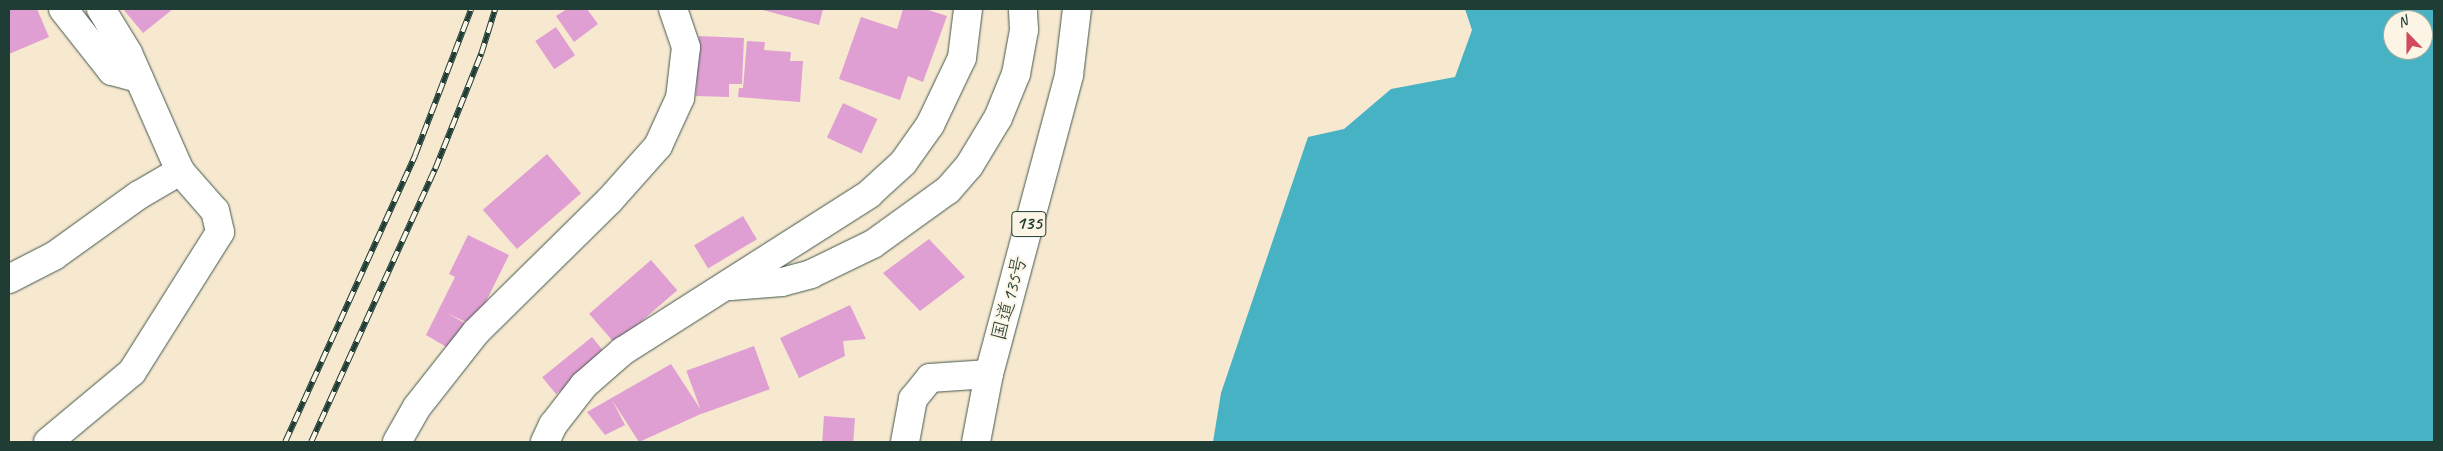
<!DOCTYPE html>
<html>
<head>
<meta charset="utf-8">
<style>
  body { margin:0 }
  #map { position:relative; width:2443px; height:451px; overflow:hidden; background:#f7e8d0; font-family:Caveat,"Klee One",sans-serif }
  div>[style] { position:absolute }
  .water>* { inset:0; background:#47b2c4 }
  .building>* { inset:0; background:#e09fd2; transform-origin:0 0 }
  .path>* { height:3px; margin-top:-1.5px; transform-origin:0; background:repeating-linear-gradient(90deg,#3f574b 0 4px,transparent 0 8px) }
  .roads { filter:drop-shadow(0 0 1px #3f574b) drop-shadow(0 0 1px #3f574b) }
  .minor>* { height:28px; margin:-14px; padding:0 14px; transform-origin:14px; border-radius:14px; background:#fff }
  .highway>* { height:28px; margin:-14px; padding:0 14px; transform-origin:14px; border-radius:14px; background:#fff }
  .rail>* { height:5.5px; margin-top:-2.75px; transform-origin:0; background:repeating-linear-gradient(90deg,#fcf5e5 0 11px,#1f3d34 0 22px); box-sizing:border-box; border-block:1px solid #1f3d34 }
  span { translate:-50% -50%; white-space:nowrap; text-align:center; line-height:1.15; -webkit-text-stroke:4px #fcf5e5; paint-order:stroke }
  .shield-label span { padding:1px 4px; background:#fcf5e5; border:1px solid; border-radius:4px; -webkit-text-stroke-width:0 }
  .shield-label { font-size:19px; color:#1f3d34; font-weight:700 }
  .street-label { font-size:20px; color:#1f3d34 }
  .frame { position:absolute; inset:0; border:10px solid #1f3d34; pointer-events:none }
  .north { position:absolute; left:2383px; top:10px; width:50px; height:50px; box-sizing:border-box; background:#fcf5e5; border:1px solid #a4ab9e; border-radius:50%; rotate:338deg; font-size:14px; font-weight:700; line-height:20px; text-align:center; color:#1f3d34 }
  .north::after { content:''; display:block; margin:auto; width:18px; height:22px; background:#d1495b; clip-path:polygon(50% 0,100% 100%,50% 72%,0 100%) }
</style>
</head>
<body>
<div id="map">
  <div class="water">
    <div style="clip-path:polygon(evenodd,1465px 9px,2434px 9px,2434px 442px,1213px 442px,1221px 393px,1308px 137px,1344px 129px,1391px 89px,1455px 77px,1472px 30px,1465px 9px,2393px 20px,2423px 20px,2423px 50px,2393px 50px,2393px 20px)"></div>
  </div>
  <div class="building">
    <div style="clip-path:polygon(9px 9px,37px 9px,49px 37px,9px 54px)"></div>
    <div style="clip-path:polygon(123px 9px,173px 9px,143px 33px)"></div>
    <div style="clip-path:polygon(567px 9px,587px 9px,598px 24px,574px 42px,556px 16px)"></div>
    <div style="clip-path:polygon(759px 9px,823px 9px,819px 25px)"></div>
    <div style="clip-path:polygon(903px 9px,925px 9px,947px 16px,923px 82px,908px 76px,900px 100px,839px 79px,861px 17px,897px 29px)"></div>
    <div style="left:556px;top:27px;width:34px;height:25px;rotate:56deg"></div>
    <div style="clip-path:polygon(699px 36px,744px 38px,742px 84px,729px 84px,729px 97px,696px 96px)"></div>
    <div style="clip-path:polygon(747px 41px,765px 42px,764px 50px,791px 52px,790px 61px,803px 61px,800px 102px,738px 97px,739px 88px,743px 88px)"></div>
    <div style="left:843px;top:103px;width:38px;height:38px;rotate:25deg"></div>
    <div style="left:547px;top:154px;width:52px;height:85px;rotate:49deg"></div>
    <div style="left:743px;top:216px;width:27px;height:57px;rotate:59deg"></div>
    <div style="clip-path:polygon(468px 235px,509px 255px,474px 326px,447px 313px,470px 326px,455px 352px,426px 335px,455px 277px,449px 274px)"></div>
    <div style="clip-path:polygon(929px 239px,965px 277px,920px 311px,883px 273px)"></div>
    <div style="left:651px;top:260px;width:40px;height:82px;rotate:49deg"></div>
    <div style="clip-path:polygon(850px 305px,866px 339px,843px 341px,845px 356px,799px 378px,780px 338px)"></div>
    <div style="left:592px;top:337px;width:22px;height:64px;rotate:51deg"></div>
    <div style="left:754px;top:346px;width:46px;height:72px;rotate:70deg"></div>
    <div style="clip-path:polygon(671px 364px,703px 413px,639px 442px,612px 400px,625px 425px,605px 435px,587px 412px)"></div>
    <div style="left:824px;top:416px;width:31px;height:26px;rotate:4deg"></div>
  </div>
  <div class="path">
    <div style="left:785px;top:442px;width:23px"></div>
  </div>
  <div class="roads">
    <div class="minor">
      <div style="left:63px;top:9px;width:79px;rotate:51.7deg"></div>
      <div style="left:112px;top:71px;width:28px;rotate:15deg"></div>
      <div style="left:9px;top:279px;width:51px;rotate:-27.1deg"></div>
      <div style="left:54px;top:256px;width:105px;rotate:-35.7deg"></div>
      <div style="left:139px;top:195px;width:48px;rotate:-30.3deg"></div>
      <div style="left:731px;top:286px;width:51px;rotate:-4.5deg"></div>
      <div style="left:782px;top:282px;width:30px;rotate:-15deg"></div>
      <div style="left:811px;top:274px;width:69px;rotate:-25.8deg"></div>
      <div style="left:873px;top:244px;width:92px;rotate:-35.8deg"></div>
      <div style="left:948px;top:190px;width:32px;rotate:-49deg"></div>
      <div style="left:969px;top:166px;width:56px;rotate:-58.9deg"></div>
      <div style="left:998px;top:118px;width:48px;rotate:-67.8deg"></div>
      <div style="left:1016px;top:74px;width:45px;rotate:-79.7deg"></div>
      <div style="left:1024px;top:30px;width:21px;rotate:-93deg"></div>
      <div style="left:48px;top:442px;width:109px;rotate:-39.8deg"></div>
      <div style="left:132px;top:372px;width:165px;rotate:-57.8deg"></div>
      <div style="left:220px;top:232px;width:22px;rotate:-103deg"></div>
      <div style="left:215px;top:211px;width:53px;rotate:-131.2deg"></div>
      <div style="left:180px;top:171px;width:129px;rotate:-113.8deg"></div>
      <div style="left:128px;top:53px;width:52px;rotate:-121.5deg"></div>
      <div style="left:397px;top:442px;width:40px;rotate:-60.3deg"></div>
      <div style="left:417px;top:407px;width:95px;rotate:-51.8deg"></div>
      <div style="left:476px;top:332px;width:187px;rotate:-44.6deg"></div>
      <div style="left:609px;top:201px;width:74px;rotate:-48.3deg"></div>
      <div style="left:658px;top:146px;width:53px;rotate:-65.4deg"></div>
      <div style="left:680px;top:98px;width:51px;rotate:-83.3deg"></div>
      <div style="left:686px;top:47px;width:40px;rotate:-108.9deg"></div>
      <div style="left:545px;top:442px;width:19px;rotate:-65deg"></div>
      <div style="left:553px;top:425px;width:51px;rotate:-52.2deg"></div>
      <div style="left:584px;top:385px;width:52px;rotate:-41.1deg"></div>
      <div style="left:623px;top:351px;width:292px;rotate:-32.5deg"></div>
      <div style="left:869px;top:194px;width:46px;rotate:-42.4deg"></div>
      <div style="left:903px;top:163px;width:47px;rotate:-54.6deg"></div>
      <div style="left:930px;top:125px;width:74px;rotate:-64.5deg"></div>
      <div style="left:962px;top:58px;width:49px;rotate:-83deg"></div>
      <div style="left:905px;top:442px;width:44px;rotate:-79.5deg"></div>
      <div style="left:913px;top:399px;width:27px;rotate:-51deg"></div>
      <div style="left:930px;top:378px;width:59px;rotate:-3.9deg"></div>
    </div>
    <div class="highway">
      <div style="left:976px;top:442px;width:69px;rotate:-79.2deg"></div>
      <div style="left:989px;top:374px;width:310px;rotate:-75deg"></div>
      <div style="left:1069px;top:75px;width:66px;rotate:-83.1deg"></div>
    </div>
  </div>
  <div class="rail">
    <div style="left:285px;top:442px;width:315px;rotate:-65.6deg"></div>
    <div style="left:415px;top:155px;width:156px;rotate:-69deg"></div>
    <div style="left:311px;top:442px;width:300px;rotate:-65.6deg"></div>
    <div style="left:435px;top:169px;width:124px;rotate:-68.2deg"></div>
    <div style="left:481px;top:54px;width:47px;rotate:-72.7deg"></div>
  </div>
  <div class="shield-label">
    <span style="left:1029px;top:224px">135</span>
  </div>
  <div class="street-label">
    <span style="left:1009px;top:298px;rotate:-75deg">国道135号</span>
  </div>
  <div class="frame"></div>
  <div class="north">N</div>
</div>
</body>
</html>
